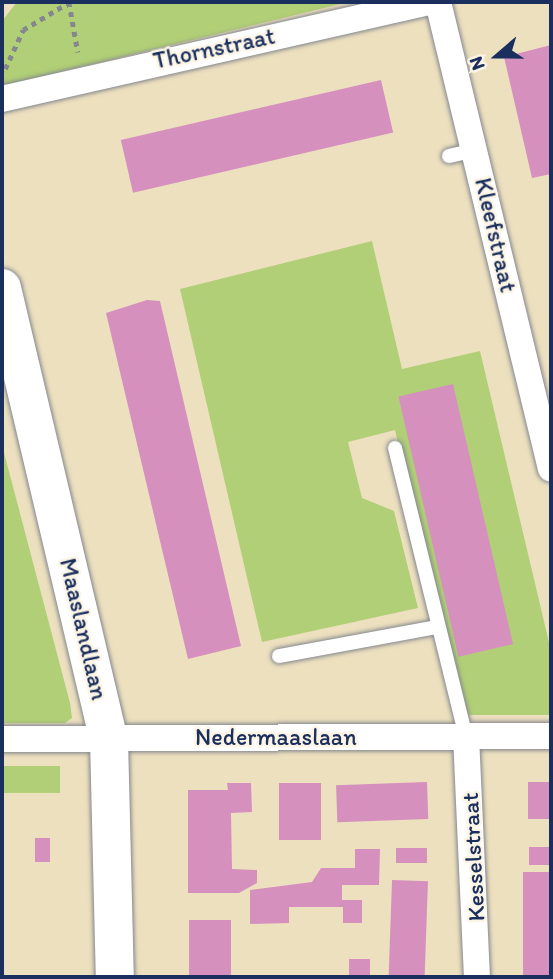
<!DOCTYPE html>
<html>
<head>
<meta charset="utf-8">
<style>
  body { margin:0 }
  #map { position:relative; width:553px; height:979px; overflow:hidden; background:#ede0bf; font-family:Itim,sans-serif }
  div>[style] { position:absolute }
  .green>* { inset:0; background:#b1cf76; transform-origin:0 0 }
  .building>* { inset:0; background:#d690be; transform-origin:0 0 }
  .path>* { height:4.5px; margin-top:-2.25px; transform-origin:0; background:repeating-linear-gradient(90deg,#84888e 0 5px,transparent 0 10px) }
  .roads { filter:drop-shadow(0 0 2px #84888e) drop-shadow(0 0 2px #84888e) }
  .lane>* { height:14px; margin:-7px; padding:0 7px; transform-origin:7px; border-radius:7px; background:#fff }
  .street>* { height:26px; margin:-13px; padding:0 13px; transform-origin:13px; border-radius:13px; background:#fff }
  .secondary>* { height:38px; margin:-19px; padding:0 19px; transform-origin:19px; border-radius:19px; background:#fff }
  span { translate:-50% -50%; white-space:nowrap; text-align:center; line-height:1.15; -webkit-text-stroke:5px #fcf5e5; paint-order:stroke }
  .street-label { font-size:24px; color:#1b2f5e }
  .frame { position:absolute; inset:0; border:4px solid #1b2f5e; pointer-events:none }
  .north { position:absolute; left:462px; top:21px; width:70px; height:70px; -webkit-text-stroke:5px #fcf5e5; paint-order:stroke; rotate:250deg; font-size:19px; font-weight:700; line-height:28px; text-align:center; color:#1b2f5e }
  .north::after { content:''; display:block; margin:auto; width:24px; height:32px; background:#1b2f5e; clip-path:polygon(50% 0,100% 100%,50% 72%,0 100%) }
</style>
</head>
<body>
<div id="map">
  <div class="green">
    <div style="clip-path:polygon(17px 2px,349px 2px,7px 85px,2px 83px,2px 21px)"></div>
    <div style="clip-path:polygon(372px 241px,402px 369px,480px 351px,551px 651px,551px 715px,462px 715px,395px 430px,348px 442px,362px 498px,394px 511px,418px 608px,262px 642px,180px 289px)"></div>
    <div style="clip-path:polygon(2px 445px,70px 703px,72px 718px,65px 723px,2px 723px)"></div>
    <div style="left:2px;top:766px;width:58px;height:27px"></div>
  </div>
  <div class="building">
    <div style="clip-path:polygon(551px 45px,551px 174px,532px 178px,504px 57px)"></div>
    <div style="left:381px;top:80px;width:54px;height:267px;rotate:77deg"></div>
    <div style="clip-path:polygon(147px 300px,160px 301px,241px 646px,188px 659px,106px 313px)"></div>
    <div style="left:453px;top:384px;width:267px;height:56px;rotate:77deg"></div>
    <div style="left:427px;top:782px;width:37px;height:91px;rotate:88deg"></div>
    <div style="left:528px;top:782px;width:23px;height:37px"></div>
    <div style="clip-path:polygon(227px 783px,251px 783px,252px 812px,231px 813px,232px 869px,257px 870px,257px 883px,239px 893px,188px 893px,188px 790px,228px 790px)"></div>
    <div style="left:279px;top:783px;width:42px;height:57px"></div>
    <div style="left:35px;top:838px;width:15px;height:24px"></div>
    <div style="left:529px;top:847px;width:22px;height:18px"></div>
    <div style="left:427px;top:848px;width:15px;height:31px;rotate:90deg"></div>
    <div style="clip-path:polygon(355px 849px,380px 849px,379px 885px,342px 885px,342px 900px,362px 900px,362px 923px,343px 923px,343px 907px,289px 907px,289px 923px,250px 924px,250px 890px,312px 882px,321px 868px,355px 868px)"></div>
    <div style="left:523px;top:872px;width:28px;height:105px"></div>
    <div style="left:392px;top:880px;width:36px;height:97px;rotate:2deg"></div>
    <div style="left:231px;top:920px;width:57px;height:42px;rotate:90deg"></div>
    <div style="left:349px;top:959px;width:21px;height:18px"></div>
  </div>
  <div class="path">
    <div style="left:69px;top:2px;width:51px;rotate:79.8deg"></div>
    <div style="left:5px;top:69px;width:43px;rotate:-65.2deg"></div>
    <div style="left:23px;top:30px;width:52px;rotate:-31deg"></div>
  </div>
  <div class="roads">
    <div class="lane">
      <div style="left:449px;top:156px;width:28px;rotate:-13deg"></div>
      <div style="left:395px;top:448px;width:297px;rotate:76.2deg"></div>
      <div style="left:279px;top:656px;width:161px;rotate:-10.4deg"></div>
    </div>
    <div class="street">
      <div style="left:438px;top:2px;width:480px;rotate:76.4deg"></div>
      <div style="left:2px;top:99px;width:437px;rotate:-12.8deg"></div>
      <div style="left:466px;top:736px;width:241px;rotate:87.4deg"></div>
      <div style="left:2px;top:739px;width:549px;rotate:-0.31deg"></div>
    </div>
    <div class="secondary">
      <div style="left:2px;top:288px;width:464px;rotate:76.7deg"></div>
      <div style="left:109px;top:739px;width:238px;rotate:88.6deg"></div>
    </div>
  </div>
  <div class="street-label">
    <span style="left:214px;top:48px;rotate:-12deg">Thornstraat</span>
    <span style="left:496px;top:235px;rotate:77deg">Kleefstraat</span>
    <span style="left:84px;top:629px;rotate:77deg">Maaslandlaan</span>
    <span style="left:276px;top:737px">Nedermaaslaan</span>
    <span style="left:473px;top:857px;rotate:-93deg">Kesselstraat</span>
  </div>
  <div class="frame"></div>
  <div class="north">N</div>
</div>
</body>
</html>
